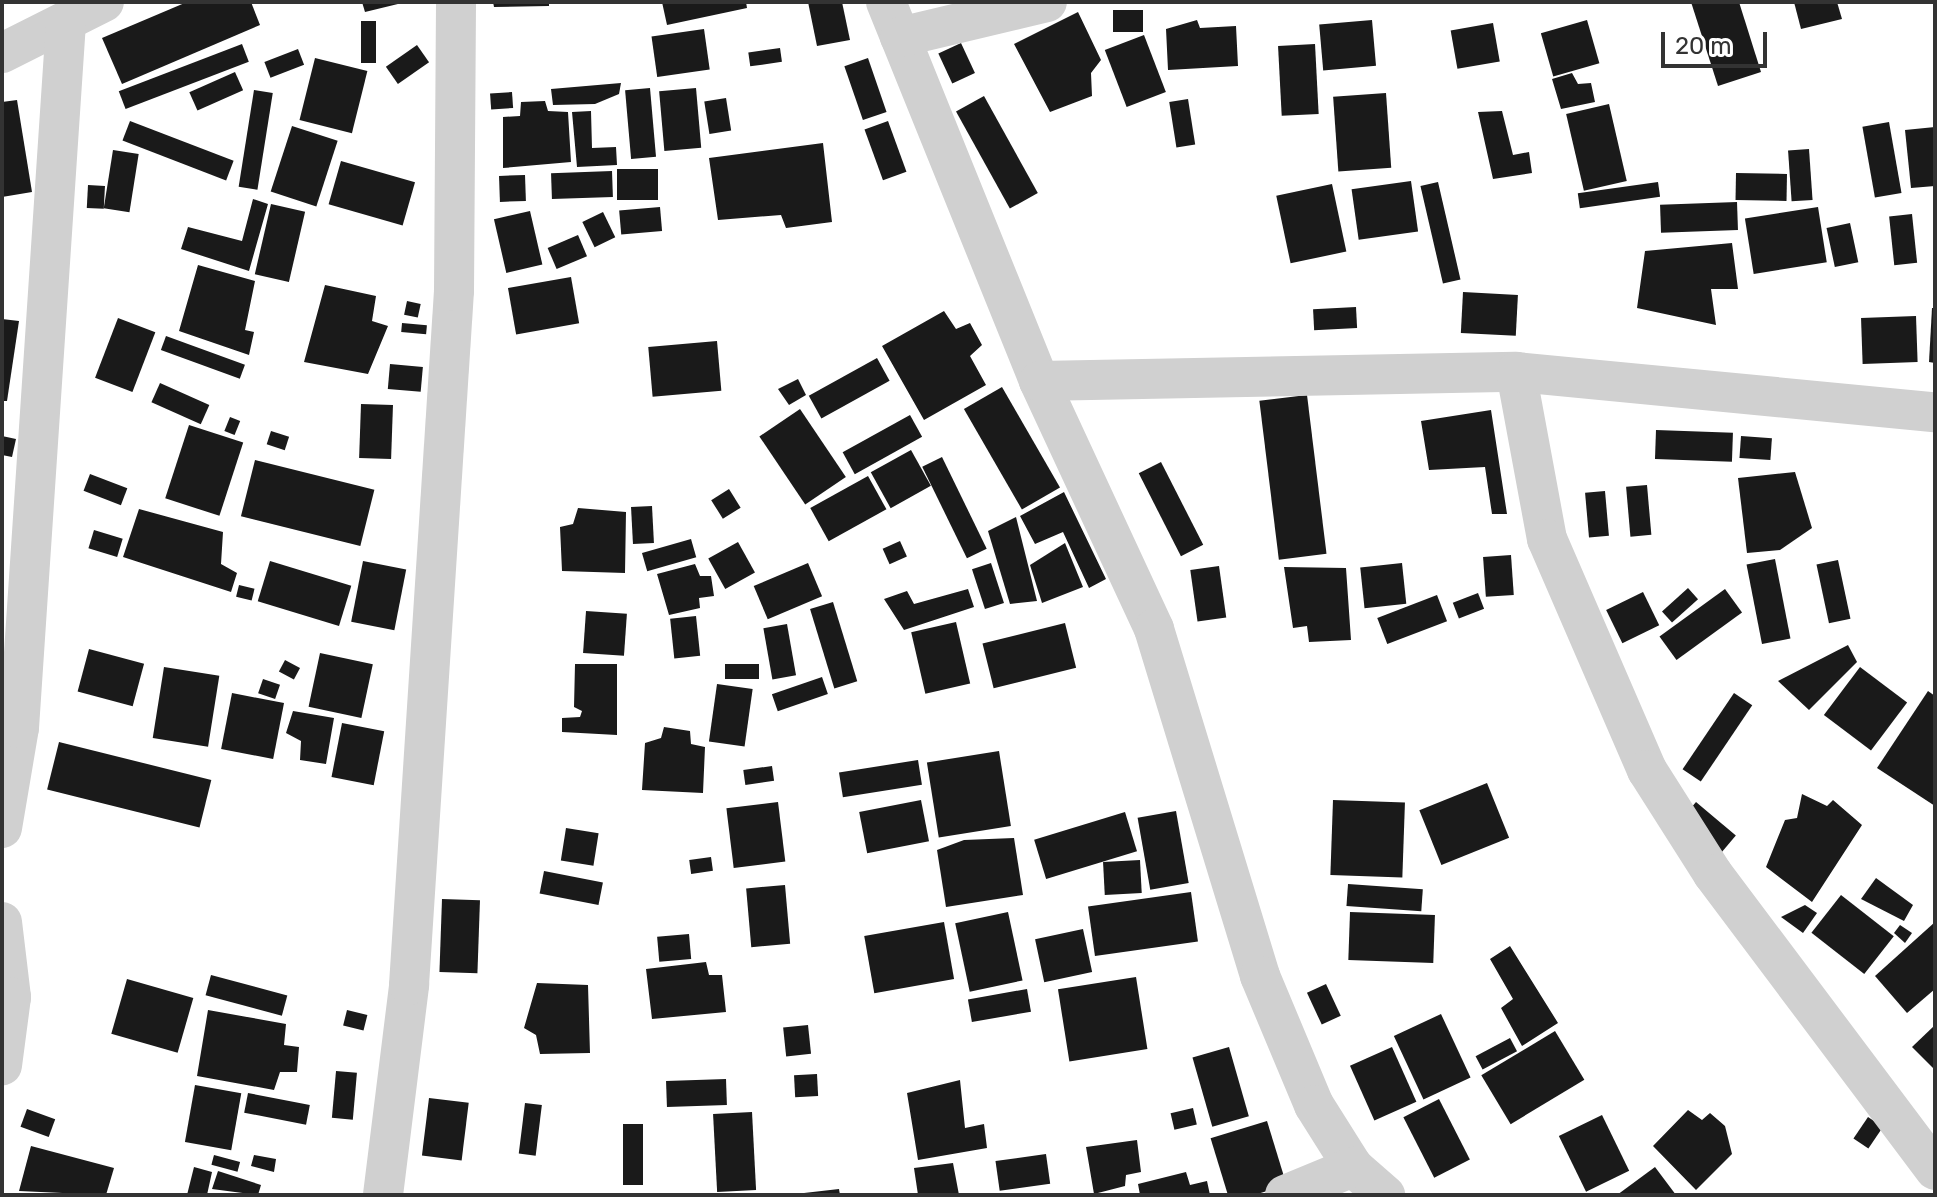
<!DOCTYPE html>
<html>
<head>
<meta charset="utf-8">
<style>
  body { margin:0 }
  #map { position:relative; width:1937px; height:1197px; overflow:hidden; background:#fff; font-family:Rubik,sans-serif }
  div>[style] { position:absolute }
  .building>* { inset:0; background:#1a1a1a; transform-origin:0 0 }
  .minor>* { height:40px; margin:-20px; padding:0 20px; transform-origin:20px; border-radius:20px; background:#d0d0d0 }
  span { translate:-50% -50%; white-space:nowrap; text-align:center; line-height:1.15; -webkit-text-stroke:8px #fff; paint-order:stroke }
  .frame { position:absolute; inset:0; border:4px solid #333; pointer-events:none }
  .scale { position:absolute; left:1661px; top:32px; width:106px; height:36px; box-sizing:border-box; border:4px solid #333; border-top:0; padding-left:10px; font-size:24px; line-height:28px; white-space:nowrap; color:#333; -webkit-text-stroke:6px #fff; paint-order:stroke }
</style>
</head>
<body>
<div id="map">
  <div class="building">
    <div style="clip-path:polygon(187px 2px,251px 2px,260px 25px,122px 84px,102px 38px)"></div>
    <div style="clip-path:polygon(362px 2px,402px 2px,402px 3px,365px 12px)"></div>
    <div style="clip-path:polygon(493px 2px,549px 2px,549px 6px,494px 7px)"></div>
    <div style="clip-path:polygon(662px 2px,746px 2px,747px 8px,667px 25px)"></div>
    <div style="clip-path:polygon(808px 2px,842px 2px,850px 40px,817px 46px)"></div>
    <div style="clip-path:polygon(1691px 2px,1739px 2px,1761px 72px,1718px 86px)"></div>
    <div style="clip-path:polygon(1794px 2px,1837px 2px,1842px 19px,1801px 29px)"></div>
    <div style="left:1113px;top:10px;width:30px;height:22px"></div>
    <div style="clip-path:polygon(1078px 12px,1101px 60px,1091px 73px,1092px 96px,1050px 112px,1014px 44px)"></div>
    <div style="clip-path:polygon(1197px 20px,1200px 28px,1236px 26px,1238px 66px,1168px 70px,1166px 29px)"></div>
    <div style="left:1372px;top:20px;width:46px;height:53px;rotate:85deg"></div>
    <div style="left:1587px;top:20px;width:45px;height:48px;rotate:74deg"></div>
    <div style="left:361px;top:21px;width:15px;height:42px"></div>
    <div style="left:1493px;top:23px;width:39px;height:43px;rotate:80deg"></div>
    <div style="left:704px;top:29px;width:41px;height:53px;rotate:82deg"></div>
    <div style="left:1144px;top:35px;width:61px;height:42px;rotate:69deg"></div>
    <div style="left:961px;top:43px;width:33px;height:25px;rotate:65deg"></div>
    <div style="left:242px;top:44px;width:19px;height:132px;rotate:69deg"></div>
    <div style="left:1315px;top:44px;width:70px;height:37px;rotate:87deg"></div>
    <div style="left:417px;top:45px;width:21px;height:38px;rotate:55deg"></div>
    <div style="left:780px;top:48px;width:14px;height:32px;rotate:82deg"></div>
    <div style="left:298px;top:49px;width:17px;height:36px;rotate:69deg"></div>
    <div style="left:315px;top:58px;width:54px;height:64px;rotate:14deg"></div>
    <div style="left:868px;top:58px;width:57px;height:25px;rotate:71deg"></div>
    <div style="left:235px;top:72px;width:20px;height:50px;rotate:66deg"></div>
    <div style="clip-path:polygon(1572px 73px,1578px 84px,1591px 83px,1595px 102px,1561px 109px,1552px 79px)"></div>
    <div style="clip-path:polygon(621px 83px,619px 94px,595px 104px,553px 105px,551px 89px)"></div>
    <div style="left:650px;top:88px;width:69px;height:25px;rotate:85deg"></div>
    <div style="left:696px;top:88px;width:60px;height:37px;rotate:85deg"></div>
    <div style="left:254px;top:90px;width:19px;height:98px;rotate:9deg"></div>
    <div style="left:512px;top:92px;width:16px;height:22px;rotate:86deg"></div>
    <div style="left:1386px;top:93px;width:75px;height:53px;rotate:86deg"></div>
    <div style="left:984px;top:96px;width:111px;height:32px;rotate:61deg"></div>
    <div style="left:726px;top:98px;width:33px;height:22px;rotate:81deg"></div>
    <div style="left:1188px;top:99px;width:46px;height:19px;rotate:81deg"></div>
    <div style="clip-path:polygon(17px 100px,32px 192px,2px 197px,2px 102px)"></div>
    <div style="clip-path:polygon(545px 101px,548px 111px,568px 112px,571px 162px,503px 168px,503px 117px,520px 116px,521px 102px)"></div>
    <div style="left:1609px;top:104px;width:79px;height:44px;rotate:77deg"></div>
    <div style="clip-path:polygon(591px 111px,592px 148px,616px 147px,617px 165px,577px 167px,572px 112px)"></div>
    <div style="clip-path:polygon(1502px 111px,1513px 155px,1529px 152px,1532px 173px,1493px 179px,1478px 112px)"></div>
    <div style="left:130px;top:121px;width:111px;height:21px;rotate:21deg"></div>
    <div style="left:888px;top:121px;width:54px;height:25px;rotate:70deg"></div>
    <div style="left:1889px;top:122px;width:72px;height:27px;rotate:80deg"></div>
    <div style="left:292px;top:126px;width:48px;height:69px;rotate:18deg"></div>
    <div style="clip-path:polygon(1935px 127px,1935px 186px,1911px 188px,1905px 130px)"></div>
    <div style="clip-path:polygon(823px 143px,832px 222px,786px 228px,781px 215px,718px 220px,709px 158px)"></div>
    <div style="left:1809px;top:149px;width:51px;height:21px;rotate:86deg"></div>
    <div style="left:113px;top:150px;width:26px;height:59px;rotate:9deg"></div>
    <div style="left:341px;top:161px;width:77px;height:45px;rotate:16deg"></div>
    <div style="left:617px;top:169px;width:41px;height:31px"></div>
    <div style="left:612px;top:171px;width:26px;height:61px;rotate:88deg"></div>
    <div style="left:1736px;top:173px;width:51px;height:27px;rotate:1deg"></div>
    <div style="left:525px;top:175px;width:26px;height:26px;rotate:88deg"></div>
    <div style="left:1411px;top:181px;width:51px;height:60px;rotate:82deg"></div>
    <div style="left:1438px;top:182px;width:100px;height:18px;rotate:77deg"></div>
    <div style="left:1658px;top:182px;width:15px;height:81px;rotate:82deg"></div>
    <div style="left:1332px;top:184px;width:69px;height:57px;rotate:78deg"></div>
    <div style="left:88px;top:185px;width:17px;height:23px;rotate:3deg"></div>
    <div style="clip-path:polygon(253px 199px,268px 204px,249px 271px,181px 249px,188px 227px,242px 241px)"></div>
    <div style="left:1737px;top:202px;width:28px;height:77px;rotate:88deg"></div>
    <div style="left:271px;top:204px;width:35px;height:72px;rotate:13deg"></div>
    <div style="left:660px;top:207px;width:24px;height:41px;rotate:85deg"></div>
    <div style="left:1818px;top:207px;width:56px;height:74px;rotate:81deg"></div>
    <div style="left:530px;top:211px;width:55px;height:37px;rotate:77deg"></div>
    <div style="left:603px;top:212px;width:28px;height:23px;rotate:64deg"></div>
    <div style="left:1912px;top:214px;width:49px;height:23px;rotate:84deg"></div>
    <div style="left:1850px;top:223px;width:40px;height:24px;rotate:78deg"></div>
    <div style="left:578px;top:235px;width:23px;height:33px;rotate:67deg"></div>
    <div style="clip-path:polygon(1732px 243px,1738px 289px,1711px 289px,1716px 325px,1637px 308px,1645px 251px)"></div>
    <div style="clip-path:polygon(198px 265px,255px 281px,245px 330px,254px 332px,249px 355px,179px 331px)"></div>
    <div style="left:571px;top:277px;width:47px;height:64px;rotate:80deg"></div>
    <div style="clip-path:polygon(325px 285px,376px 296px,372px 321px,388px 326px,368px 374px,304px 362px)"></div>
    <div style="left:1463px;top:292px;width:55px;height:41px;rotate:3deg"></div>
    <div style="left:407px;top:301px;width:14px;height:14px;rotate:12deg"></div>
    <div style="left:1356px;top:307px;width:21px;height:43px;rotate:87deg"></div>
    <div style="clip-path:polygon(1932px 308px,1935px 308px,1935px 363px,1929px 362px)"></div>
    <div style="clip-path:polygon(944px 311px,956px 329px,970px 323px,982px 345px,970px 356px,986px 385px,924px 420px,882px 346px)"></div>
    <div style="left:1916px;top:316px;width:46px;height:55px;rotate:88deg"></div>
    <div style="left:118px;top:318px;width:40px;height:64px;rotate:21deg"></div>
    <div style="clip-path:polygon(2px 319px,19px 321px,7px 401px,2px 401px)"></div>
    <div style="left:402px;top:323px;width:25px;height:9px;rotate:5deg"></div>
    <div style="left:166px;top:336px;width:84px;height:15px;rotate:20deg"></div>
    <div style="left:717px;top:341px;width:50px;height:69px;rotate:85deg"></div>
    <div style="left:877px;top:358px;width:26px;height:78px;rotate:61deg"></div>
    <div style="left:390px;top:364px;width:33px;height:25px;rotate:5deg"></div>
    <div style="clip-path:polygon(798px 379px,806px 395px,789px 405px,778px 389px)"></div>
    <div style="left:160px;top:383px;width:54px;height:21px;rotate:24deg"></div>
    <div style="left:1002px;top:387px;width:116px;height:44px;rotate:60deg"></div>
    <div style="left:1307px;top:395px;width:160px;height:48px;rotate:83deg"></div>
    <div style="left:361px;top:404px;width:32px;height:54px;rotate:2deg"></div>
    <div style="left:800px;top:409px;width:82px;height:49px;rotate:56deg"></div>
    <div style="clip-path:polygon(1491px 410px,1507px 514px,1492px 514px,1485px 467px,1429px 470px,1421px 421px)"></div>
    <div style="left:910px;top:415px;width:25px;height:77px;rotate:61deg"></div>
    <div style="left:230px;top:417px;width:11px;height:15px;rotate:22deg"></div>
    <div style="left:189px;top:425px;width:57px;height:77px;rotate:18deg"></div>
    <div style="left:1656px;top:430px;width:77px;height:29px;rotate:2deg"></div>
    <div style="left:271px;top:431px;width:19px;height:14px;rotate:18deg"></div>
    <div style="clip-path:polygon(2px 436px,16px 439px,12px 457px,2px 455px)"></div>
    <div style="left:1741px;top:436px;width:31px;height:22px;rotate:4deg"></div>
    <div style="left:911px;top:450px;width:41px;height:46px;rotate:61deg"></div>
    <div style="left:942px;top:457px;width:102px;height:22px;rotate:64deg"></div>
    <div style="left:255px;top:460px;width:123px;height:58px;rotate:14deg"></div>
    <div style="left:1161px;top:462px;width:93px;height:25px;rotate:63deg"></div>
    <div style="clip-path:polygon(1795px 472px,1812px 528px,1780px 550px,1747px 553px,1738px 478px)"></div>
    <div style="left:90px;top:474px;width:40px;height:18px;rotate:21deg"></div>
    <div style="left:868px;top:476px;width:38px;height:66px;rotate:61deg"></div>
    <div style="left:1647px;top:485px;width:50px;height:21px;rotate:85deg"></div>
    <div style="left:729px;top:489px;width:22px;height:21px;rotate:58deg"></div>
    <div style="left:1605px;top:491px;width:45px;height:20px;rotate:85deg"></div>
    <div style="clip-path:polygon(1064px 492px,1106px 579px,1089px 588px,1063px 532px,1035px 544px,1020px 516px)"></div>
    <div style="left:652px;top:506px;width:37px;height:21px;rotate:87deg"></div>
    <div style="clip-path:polygon(578px 508px,626px 512px,625px 573px,562px 571px,560px 527px,573px 524px)"></div>
    <div style="clip-path:polygon(139px 509px,223px 532px,221px 564px,237px 573px,231px 592px,123px 557px)"></div>
    <div style="clip-path:polygon(1016px 517px,1037px 601px,1010px 604px,988px 531px)"></div>
    <div style="left:94px;top:530px;width:30px;height:19px;rotate:17deg"></div>
    <div style="left:691px;top:539px;width:19px;height:51px;rotate:74deg"></div>
    <div style="left:900px;top:541px;width:17px;height:19px;rotate:66deg"></div>
    <div style="left:738px;top:542px;width:35px;height:34px;rotate:61deg"></div>
    <div style="clip-path:polygon(1065px 543px,1083px 587px,1042px 603px,1030px 565px)"></div>
    <div style="left:1511px;top:555px;width:40px;height:28px;rotate:86deg"></div>
    <div style="left:1775px;top:559px;width:81px;height:29px;rotate:79deg"></div>
    <div style="left:1838px;top:560px;width:60px;height:22px;rotate:78deg"></div>
    <div style="left:270px;top:561px;width:85px;height:42px;rotate:17deg"></div>
    <div style="left:363px;top:561px;width:44px;height:62px;rotate:11deg"></div>
    <div style="left:808px;top:563px;width:36px;height:59px;rotate:67deg"></div>
    <div style="left:991px;top:563px;width:42px;height:20px;rotate:72deg"></div>
    <div style="left:1402px;top:563px;width:41px;height:42px;rotate:84deg"></div>
    <div style="clip-path:polygon(695px 564px,700px 576px,711px 576px,714px 596px,699px 598px,700px 608px,669px 615px,657px 574px)"></div>
    <div style="left:1219px;top:566px;width:52px;height:29px;rotate:82deg"></div>
    <div style="clip-path:polygon(1284px 567px,1346px 568px,1351px 640px,1309px 642px,1307px 626px,1293px 628px)"></div>
    <div style="left:239px;top:585px;width:16px;height:12px;rotate:14deg"></div>
    <div style="left:1688px;top:588px;width:15px;height:35px;rotate:48deg"></div>
    <div style="clip-path:polygon(968px 589px,974px 607px,904px 630px,884px 599px,907px 591px,914px 604px)"></div>
    <div style="left:1725px;top:589px;width:29px;height:81px;rotate:54deg"></div>
    <div style="left:1643px;top:592px;width:37px;height:41px;rotate:64deg"></div>
    <div style="left:1478px;top:593px;width:17px;height:27px;rotate:69deg"></div>
    <div style="left:1437px;top:595px;width:28px;height:64px;rotate:69deg"></div>
    <div style="left:833px;top:602px;width:83px;height:24px;rotate:73deg"></div>
    <div style="left:586px;top:611px;width:41px;height:42px;rotate:4deg"></div>
    <div style="left:696px;top:616px;width:40px;height:26px;rotate:84deg"></div>
    <div style="left:956px;top:622px;width:63px;height:46px;rotate:77deg"></div>
    <div style="left:1065px;top:623px;width:46px;height:85px;rotate:76deg"></div>
    <div style="left:787px;top:624px;width:52px;height:24px;rotate:80deg"></div>
    <div style="clip-path:polygon(1848px 645px,1857px 662px,1809px 710px,1778px 681px)"></div>
    <div style="left:89px;top:649px;width:57px;height:44px;rotate:15deg"></div>
    <div style="left:320px;top:653px;width:54px;height:55px;rotate:12deg"></div>
    <div style="left:285px;top:660px;width:17px;height:13px;rotate:28deg"></div>
    <div style="clip-path:polygon(575px 664px,617px 664px,617px 735px,562px 732px,562px 718px,580px 717px,582px 711px,574px 707px)"></div>
    <div style="left:759px;top:664px;width:15px;height:34px;rotate:90deg"></div>
    <div style="left:164px;top:667px;width:56px;height:72px;rotate:9deg"></div>
    <div style="left:1860px;top:667px;width:59px;height:60px;rotate:37deg"></div>
    <div style="left:822px;top:677px;width:18px;height:53px;rotate:71deg"></div>
    <div style="left:263px;top:679px;width:18px;height:15px;rotate:19deg"></div>
    <div style="left:717px;top:684px;width:36px;height:58px;rotate:8deg"></div>
    <div style="clip-path:polygon(1928px 691px,1935px 696px,1935px 806px,1877px 768px)"></div>
    <div style="left:232px;top:693px;width:53px;height:57px;rotate:11deg"></div>
    <div style="left:1734px;top:693px;width:22px;height:92px;rotate:34deg"></div>
    <div style="clip-path:polygon(293px 711px,334px 718px,326px 764px,300px 760px,301px 741px,286px 733px)"></div>
    <div style="left:342px;top:723px;width:43px;height:55px;rotate:11deg"></div>
    <div style="clip-path:polygon(664px 727px,690px 731px,691px 744px,705px 747px,703px 793px,642px 790px,645px 743px,661px 738px)"></div>
    <div style="left:59px;top:742px;width:157px;height:49px;rotate:14deg"></div>
    <div style="left:999px;top:751px;width:76px;height:73px;rotate:81deg"></div>
    <div style="left:918px;top:760px;width:25px;height:80px;rotate:81deg"></div>
    <div style="left:772px;top:766px;width:15px;height:29px;rotate:82deg"></div>
    <div style="left:1487px;top:783px;width:59px;height:73px;rotate:68deg"></div>
    <div style="clip-path:polygon(1802px 794px,1827px 806px,1833px 800px,1862px 825px,1812px 902px,1766px 867px,1785px 820px,1797px 818px)"></div>
    <div style="left:921px;top:800px;width:42px;height:63px;rotate:79deg"></div>
    <div style="left:1333px;top:800px;width:72px;height:75px;rotate:2deg"></div>
    <div style="left:778px;top:802px;width:60px;height:52px;rotate:83deg"></div>
    <div style="left:1696px;top:802px;width:52px;height:24px;rotate:40deg"></div>
    <div style="left:1176px;top:811px;width:73px;height:39px;rotate:80deg"></div>
    <div style="left:1125px;top:812px;width:41px;height:95px;rotate:73deg"></div>
    <div style="left:566px;top:828px;width:33px;height:33px;rotate:9deg"></div>
    <div style="clip-path:polygon(1014px 838px,1023px 895px,946px 907px,937px 850px,964px 840px)"></div>
    <div style="left:711px;top:857px;width:14px;height:22px;rotate:82deg"></div>
    <div style="left:1140px;top:860px;width:33px;height:37px;rotate:87deg"></div>
    <div style="left:544px;top:871px;width:60px;height:23px;rotate:11deg"></div>
    <div style="clip-path:polygon(1876px 878px,1913px 905px,1904px 921px,1861px 899px)"></div>
    <div style="left:1348px;top:884px;width:75px;height:22px;rotate:4deg"></div>
    <div style="left:785px;top:885px;width:59px;height:39px;rotate:85deg"></div>
    <div style="left:1191px;top:892px;width:50px;height:104px;rotate:82deg"></div>
    <div style="left:1841px;top:895px;width:67px;height:48px;rotate:38deg"></div>
    <div style="left:442px;top:899px;width:38px;height:73px;rotate:2deg"></div>
    <div style="clip-path:polygon(1805px 905px,1817px 913px,1803px 933px,1781px 917px)"></div>
    <div style="left:1008px;top:912px;width:70px;height:54px;rotate:78deg"></div>
    <div style="left:1350px;top:912px;width:85px;height:48px;rotate:2deg"></div>
    <div style="left:944px;top:922px;width:58px;height:81px;rotate:80deg"></div>
    <div style="clip-path:polygon(1935px 922px,1935px 989px,1907px 1013px,1875px 976px)"></div>
    <div style="clip-path:polygon(1900px 925px,1912px 933px,1905px 943px,1894px 933px)"></div>
    <div style="left:1083px;top:929px;width:44px;height:49px;rotate:78deg"></div>
    <div style="left:689px;top:934px;width:25px;height:32px;rotate:85deg"></div>
    <div style="clip-path:polygon(1510px 946px,1558px 1023px,1522px 1046px,1501px 1008px,1513px 999px,1490px 959px)"></div>
    <div style="clip-path:polygon(706px 962px,709px 975px,722px 975px,726px 1012px,652px 1019px,646px 969px)"></div>
    <div style="left:211px;top:975px;width:79px;height:21px;rotate:15deg"></div>
    <div style="left:1136px;top:977px;width:73px;height:79px;rotate:81deg"></div>
    <div style="left:127px;top:979px;width:69px;height:57px;rotate:16deg"></div>
    <div style="clip-path:polygon(537px 983px,588px 985px,590px 1053px,540px 1054px,536px 1035px,524px 1028px)"></div>
    <div style="left:1326px;top:984px;width:35px;height:21px;rotate:65deg"></div>
    <div style="left:1027px;top:989px;width:23px;height:60px;rotate:80deg"></div>
    <div style="clip-path:polygon(208px 1010px,286px 1024px,284px 1045px,299px 1047px,297px 1072px,280px 1072px,274px 1090px,197px 1076px)"></div>
    <div style="left:347px;top:1010px;width:21px;height:16px;rotate:14deg"></div>
    <div style="left:1441px;top:1014px;width:70px;height:52px;rotate:65deg"></div>
    <div style="left:808px;top:1025px;width:29px;height:25px;rotate:84deg"></div>
    <div style="clip-path:polygon(1935px 1025px,1935px 1070px,1912px 1047px)"></div>
    <div style="left:1555px;top:1031px;width:57px;height:86px;rotate:59deg"></div>
    <div style="left:1510px;top:1038px;width:15px;height:39px;rotate:62deg"></div>
    <div style="left:1229px;top:1047px;width:72px;height:38px;rotate:74deg"></div>
    <div style="left:1392px;top:1047px;width:60px;height:46px;rotate:66deg"></div>
    <div style="left:336px;top:1071px;width:21px;height:47px;rotate:5deg"></div>
    <div style="left:817px;top:1074px;width:22px;height:23px;rotate:87deg"></div>
    <div style="left:726px;top:1079px;width:26px;height:60px;rotate:88deg"></div>
    <div style="clip-path:polygon(960px 1080px,965px 1128px,984px 1124px,987px 1148px,918px 1160px,907px 1093px)"></div>
    <div style="left:195px;top:1085px;width:47px;height:58px;rotate:10deg"></div>
    <div style="left:248px;top:1093px;width:63px;height:20px;rotate:11deg"></div>
    <div style="left:429px;top:1098px;width:40px;height:58px;rotate:7deg"></div>
    <div style="left:1439px;top:1099px;width:68px;height:40px;rotate:63deg"></div>
    <div style="left:525px;top:1103px;width:17px;height:51px;rotate:7deg"></div>
    <div style="left:1193px;top:1108px;width:17px;height:23px;rotate:77deg"></div>
    <div style="left:27px;top:1109px;width:30px;height:19px;rotate:20deg"></div>
    <div style="clip-path:polygon(1688px 1110px,1702px 1120px,1710px 1113px,1725px 1126px,1732px 1154px,1696px 1190px,1653px 1146px)"></div>
    <div style="left:752px;top:1112px;width:78px;height:39px;rotate:87deg"></div>
    <div style="left:1602px;top:1115px;width:62px;height:48px;rotate:64deg"></div>
    <div style="left:1868px;top:1117px;width:18px;height:26px;rotate:34deg"></div>
    <div style="left:1267px;top:1121px;width:67px;height:59px;rotate:73deg"></div>
    <div style="left:623px;top:1124px;width:20px;height:61px"></div>
    <div style="clip-path:polygon(1137px 1140px,1141px 1172px,1126px 1175px,1125px 1186px,1094px 1194px,1086px 1147px)"></div>
    <div style="clip-path:polygon(31px 1146px,114px 1168px,106px 1195px,19px 1191px)"></div>
    <div style="left:1046px;top:1154px;width:30px;height:51px;rotate:82deg"></div>
    <div style="left:214px;top:1155px;width:27px;height:10px;rotate:15deg"></div>
    <div style="clip-path:polygon(254px 1155px,276px 1159px,274px 1172px,251px 1166px)"></div>
    <div style="clip-path:polygon(953px 1163px,959px 1195px,918px 1195px,914px 1168px)"></div>
    <div style="clip-path:polygon(194px 1167px,212px 1172px,207px 1195px,187px 1195px)"></div>
    <div style="clip-path:polygon(1655px 1167px,1676px 1195px,1617px 1195px)"></div>
    <div style="clip-path:polygon(218px 1171px,261px 1185px,258px 1195px,212px 1189px)"></div>
    <div style="clip-path:polygon(1186px 1172px,1190px 1185px,1207px 1181px,1210px 1195px,1140px 1195px,1138px 1184px)"></div>
    <div style="clip-path:polygon(839px 1189px,840px 1195px,804px 1195px,804px 1193px)"></div>
  </div>
  <div class="minor">
    <div style="left:886px;top:2px;width:409px;rotate:68deg"></div>
    <div style="left:1039px;top:381px;width:273px;rotate:65.1deg"></div>
    <div style="left:1154px;top:629px;width:363px;rotate:73deg"></div>
    <div style="left:1260px;top:976px;width:140px;rotate:67.3deg"></div>
    <div style="left:1314px;top:1105px;width:73px;rotate:57.8deg"></div>
    <div style="left:1353px;top:1167px;width:43px;rotate:41.2deg"></div>
    <div style="left:900px;top:37px;width:151px;rotate:-13.4deg"></div>
    <div style="left:2px;top:53px;width:114px;rotate:-26.6deg"></div>
    <div style="left:1516px;top:372px;width:170px;rotate:79.5deg"></div>
    <div style="left:1547px;top:539px;width:252px;rotate:66.6deg"></div>
    <div style="left:1647px;top:770px;width:123px;rotate:57.6deg"></div>
    <div style="left:1713px;top:874px;width:370px;rotate:53.1deg"></div>
    <div style="left:1039px;top:381px;width:477px;rotate:-1.1deg"></div>
    <div style="left:1516px;top:372px;width:421px;rotate:5.5deg"></div>
    <div style="left:2px;top:828px;width:101px;rotate:-80.4deg"></div>
    <div style="left:19px;top:728px;width:708px;rotate:-86.19deg"></div>
    <div style="left:2px;top:922px;width:76px;rotate:83.2deg"></div>
    <div style="left:11px;top:997px;width:69px;rotate:97.5deg"></div>
    <div style="left:383px;top:1195px;width:212px;rotate:-82.9deg"></div>
    <div style="left:409px;top:985px;width:695px;rotate:-86.29deg"></div>
    <div style="left:454px;top:291px;width:289px;rotate:-89.6deg"></div>
    <div style="left:1285px;top:1195px;width:74px;rotate:-22.4deg"></div>
  </div>
  <div class="frame"></div>
  <div class="scale">20 m</div>
</div>
</body>
</html>
